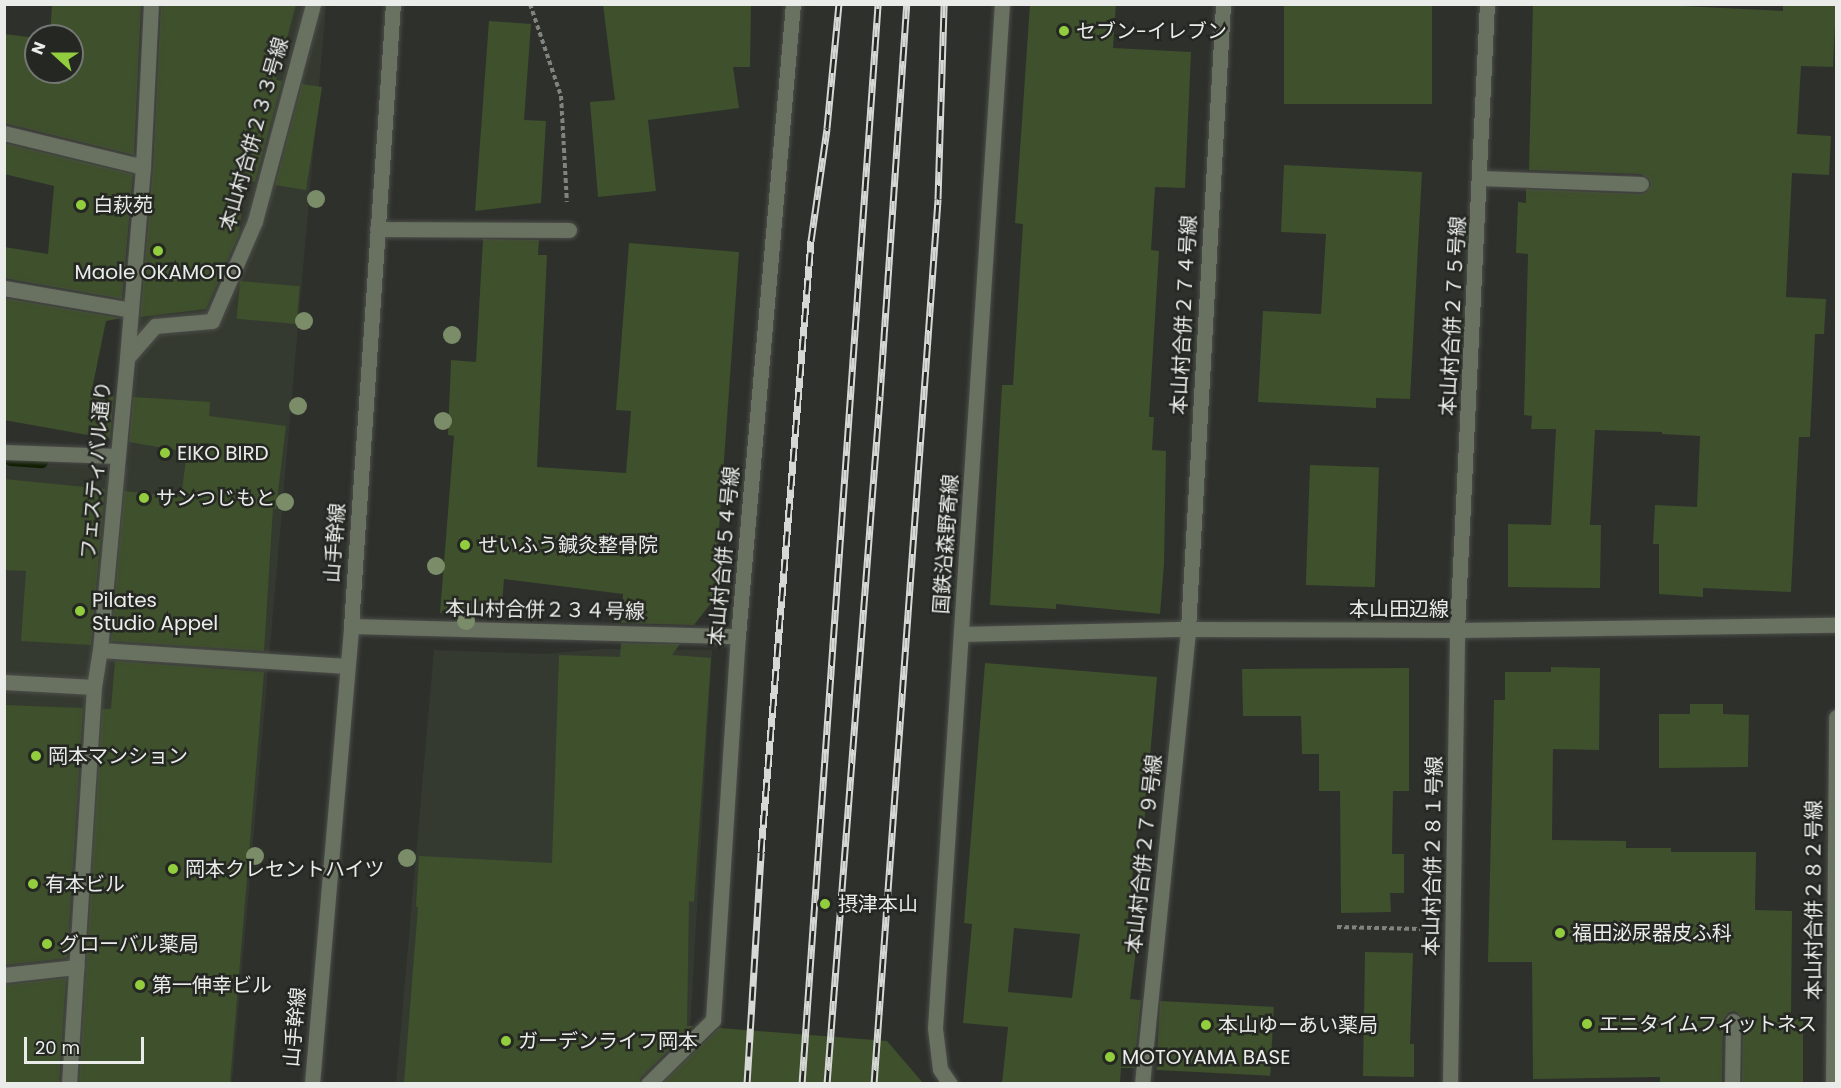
<!DOCTYPE html>
<html>
<head>
<meta charset="utf-8">
<style>
  body { margin:0 }
  #map { position:relative; width:1841px; height:1088px; overflow:hidden; background:#2e302c; font-family:Poppins,"Noto Sans JP",sans-serif }
  div>[style] { position:absolute }
  .built>* { inset:0; background:#353a30 }
  .stream>* { height:12px; margin:-6px; padding:0 6px; transform-origin:6px; border-radius:6px; background:#0f1d00 }
  .building>* { inset:0; background:#3f502c; transform-origin:0 0 }
  .path>* { height:4px; margin-top:-2px; transform-origin:0; background:repeating-linear-gradient(90deg,#81837f 0 4.5px,transparent 0 7.5px) }
  .roads { filter:drop-shadow(0 0 2px #4c4e4a) drop-shadow(0 0 2px #4c4e4a) }
  .minor>* { height:15px; margin:-7.5px; padding:0 7.5px; transform-origin:7.5px; border-radius:7.5px; background:#697161 }
  .rail>* { height:7px; margin-top:-3.5px; transform-origin:0; background:repeating-linear-gradient(90deg,#242722 0 14px,#d6d8d5 0 28px); box-sizing:border-box; border-block:2px solid #d6d8d5 }
  .trees>* { width:18px; height:18px; margin:-9px; border-radius:50%; background:#7b8c68 }
  .dots>* { width:16px; height:16px; translate:-50% -50%; box-sizing:border-box; border:3px solid #242722; border-radius:50% }
  span { translate:-50% -50%; white-space:nowrap; text-align:center; line-height:1.15; -webkit-text-stroke:5px #242722; paint-order:stroke }
  .poi-label { font-size:20px; color:#eaece9 }
  .left { translate:0 -50%; text-align:left }
  .street-label { font-size:20px; color:#eaece9 }
  .frame { position:absolute; inset:0; border:6px solid #eaece9; pointer-events:none }
  .north { position:absolute; left:24px; top:24px; width:60px; height:60px; box-sizing:border-box; background:#242722; border:2px solid #737672; border-radius:50%; rotate:291deg; font-size:16px; font-weight:700; line-height:24px; text-align:center; color:#eaece9 }
  .north::after { content:''; display:block; margin:auto; width:21px; height:27px; background:#92cd3e; clip-path:polygon(50% 0,100% 100%,50% 72%,0 100%) }
  .scale { position:absolute; left:24px; top:1037px; width:120px; height:27px; box-sizing:border-box; border:3px solid #eaece9; border-top:0; padding-left:8px; font-size:18px; line-height:21px; white-space:nowrap; color:#eaece9; -webkit-text-stroke:4px #242722; paint-order:stroke }
</style>
</head>
<body>
<div id="map">
  <div class="built">
    <div style="clip-path:polygon(166px 5px,326px 5px,232px 1083px,5px 1084px,5px 464px,128px 467px)"></div>
    <div style="clip-path:polygon(604px 649px,712px 650px,690px 1030px,638px 1083px,396px 1084px,434px 650px,542px 654px)"></div>
  </div>
  <div class="stream">
    <div style="left:11px;top:460px;width:31px;rotate:4deg"></div>
  </div>
  <div class="building">
    <div style="clip-path:polygon(52px 4px,141px 4px,134px 155px,4px 123px,4px 34px,36px 38px,36px 72px,72px 72px,72px 36px,50px 36px)"></div>
    <div style="clip-path:polygon(161px 4px,296px 4px,276px 80px,282px 81px,255px 182px,245px 181px,239px 234px,206px 309px,140px 317px,153px 167px)"></div>
    <div style="clip-path:polygon(603px 4px,751px 4px,750px 67px,733px 67px,739px 108px,648px 120px,656px 191px,598px 197px,590px 102px,615px 100px)"></div>
    <div style="clip-path:polygon(1030px 4px,1116px 4px,1113px 48px,1191px 52px,1185px 188px,1155px 187px,1151px 250px,1159px 251px,1149px 417px,1154px 417px,1152px 450px,1166px 451px,1164px 564px,1160px 614px,1056px 604px,1056px 609px,990px 605px,1002px 385px,1013px 385px,1023px 224px,1015px 223px)"></div>
    <div style="left:1284px;top:4px;width:148px;height:100px"></div>
    <div style="clip-path:polygon(1533px 4px,1641px 4px,1783px 11px,1783px 4px,1836px 4px,1833px 67px,1801px 66px,1797px 134px,1831px 136px,1829px 175px,1792px 173px,1786px 297px,1826px 299px,1824px 334px,1815px 334px,1810px 437px,1799px 437px,1791px 592px,1703px 588px,1703px 597px,1659px 594px,1659px 544px,1653px 544px,1655px 505px,1697px 507px,1700px 436px,1662px 434px,1662px 432px,1595px 430px,1590px 525px,1601px 525px,1600px 588px,1508px 587px,1508px 524px,1551px 525px,1556px 429px,1531px 429px,1532px 416px,1524px 415px,1528px 254px,1516px 253px,1518px 202px,1526px 203px,1526px 189px,1641px 194px,1646px 192px,1651px 185px,1649px 179px,1641px 174px,1529px 170px)"></div>
    <div style="clip-path:polygon(489px 21px,531px 24px,524px 120px,546px 121px,541px 203px,475px 211px)"></div>
    <div style="clip-path:polygon(302px 84px,322px 87px,306px 190px,275px 185px)"></div>
    <div style="clip-path:polygon(4px 143px,133px 174px,122px 299px,4px 278px,4px 247px,48px 254px,54px 186px,4px 174px)"></div>
    <div style="clip-path:polygon(1284px 165px,1422px 172px,1410px 399px,1376px 398px,1376px 408px,1258px 402px,1263px 311px,1321px 314px,1326px 234px,1281px 232px)"></div>
    <div style="clip-path:polygon(483px 239px,539px 240px,538px 255px,547px 255px,537px 467px,626px 473px,631px 411px,616px 410px,629px 243px,739px 252px,714px 599px,694px 625px,621px 623px,623px 594px,504px 579px,501px 618px,440px 613px,454px 436px,448px 435px,451px 360px,476px 362px)"></div>
    <div style="left:240px;top:281px;width:60px;height:38px;rotate:5deg"></div>
    <div style="clip-path:polygon(4px 298px,121px 318px,106px 321px,91px 394px,114px 396px,110px 439px,4px 420px)"></div>
    <div style="clip-path:polygon(133px 397px,210px 402px,209px 416px,286px 426px,276px 509px,273px 508px,264px 651px,111px 641px,124px 491px,181px 497px,187px 452px,129px 442px)"></div>
    <div style="left:1310px;top:465px;width:69px;height:120px;rotate:2deg"></div>
    <div style="clip-path:polygon(4px 479px,105px 489px,91px 645px,21px 641px,26px 571px,4px 570px)"></div>
    <div style="clip-path:polygon(621px 643px,680px 644px,672px 655px,711px 658px,694px 902px,689px 901px,687px 1026px,693px 1026px,641px 1077px,639px 1083px,404px 1083px,418px 907px,416px 907px,419px 856px,552px 863px,559px 655px,620px 657px)"></div>
    <div style="clip-path:polygon(115px 661px,264px 672px,230px 1083px,79px 1083px,102px 709px,111px 709px)"></div>
    <div style="clip-path:polygon(evenodd,985px 663px,1157px 677px,1144px 825px,1138px 824px,1127px 924px,1139px 925px,1130px 999px,1141px 1000px,1134px 1068px,1121px 1068px,1120px 1083px,1002px 1083px,1008px 1027px,963px 1023px,972px 924px,964px 923px,985px 663px,1014px 928px,1080px 934px,1072px 998px,1008px 992px,1014px 928px)"></div>
    <div style="clip-path:polygon(1551px 667px,1600px 668px,1599px 750px,1553px 749px,1552px 840px,1626px 841px,1626px 848px,1671px 848px,1671px 852px,1756px 852px,1755px 910px,1792px 911px,1791px 1019px,1803px 1019px,1803px 1083px,1742px 1083px,1743px 1021px,1738px 1013px,1734px 1011px,1728px 1013px,1723px 1020px,1722px 1083px,1660px 1083px,1660px 1077px,1533px 1079px,1532px 962px,1488px 962px,1494px 700px,1505px 700px,1505px 672px,1551px 672px)"></div>
    <div style="clip-path:polygon(1409px 668px,1409px 791px,1393px 791px,1392px 854px,1404px 854px,1404px 893px,1390px 893px,1391px 912px,1341px 913px,1340px 791px,1319px 791px,1319px 754px,1302px 754px,1301px 716px,1243px 716px,1242px 669px)"></div>
    <div style="clip-path:polygon(1690px 704px,1723px 704px,1723px 714px,1749px 715px,1748px 767px,1659px 768px,1659px 714px,1690px 714px)"></div>
    <div style="clip-path:polygon(4px 705px,83px 708px,67px 958px,4px 965px)"></div>
    <div style="clip-path:polygon(1365px 952px,1413px 953px,1410px 1044px,1414px 1044px,1414px 1077px,1363px 1076px)"></div>
    <div style="clip-path:polygon(66px 978px,59px 1083px,4px 1083px,4px 985px)"></div>
    <div style="left:1160px;top:1001px;width:114px;height:69px;rotate:3deg"></div>
    <div style="clip-path:polygon(719px 1028px,887px 1041px,923px 1083px,662px 1083px)"></div>
  </div>
  <div class="path">
    <div style="left:530px;top:4px;width:97px;rotate:71.4deg"></div>
    <div style="left:561px;top:96px;width:106px;rotate:86.8deg"></div>
    <div style="left:1337px;top:927px;width:83px;rotate:1.4deg"></div>
  </div>
  <div class="roads">
    <div class="minor">
      <div style="left:4px;top:133px;width:143px;rotate:13.7deg"></div>
      <div style="left:1481px;top:178px;width:160px;rotate:2.1deg"></div>
      <div style="left:377px;top:229px;width:192px;rotate:0.3deg"></div>
      <div style="left:4px;top:288px;width:129px;rotate:9.8deg"></div>
      <div style="left:127px;top:358px;width:43px;rotate:-48.8deg"></div>
      <div style="left:155px;top:326px;width:57px;rotate:-5deg"></div>
      <div style="left:212px;top:321px;width:109px;rotate:-66.7deg"></div>
      <div style="left:255px;top:221px;width:225px;rotate:-75deg"></div>
      <div style="left:4px;top:452px;width:114px;rotate:2deg"></div>
      <div style="left:351px;top:626px;width:387px;rotate:1.5deg"></div>
      <div style="left:961px;top:634px;width:227px;rotate:-1.3deg"></div>
      <div style="left:1188px;top:629px;width:269px;rotate:0.2deg"></div>
      <div style="left:1457px;top:630px;width:379px;rotate:-0.8deg"></div>
      <div style="left:100px;top:650px;width:247px;rotate:3.7deg"></div>
      <div style="left:4px;top:682px;width:90px;rotate:3.2deg"></div>
      <div style="left:4px;top:975px;width:73px;rotate:-6.3deg"></div>
      <div style="left:69px;top:1084px;width:398px;rotate:-86.4deg"></div>
      <div style="left:94px;top:687px;width:37px;rotate:-81deg"></div>
      <div style="left:100px;top:650px;width:293px;rotate:-84.7deg"></div>
      <div style="left:127px;top:358px;width:192px;rotate:-85.2deg"></div>
      <div style="left:143px;top:167px;width:163px;rotate:-87.2deg"></div>
      <div style="left:312px;top:1084px;width:460px;rotate:-85.1deg"></div>
      <div style="left:351px;top:626px;width:623px;rotate:-86.14deg"></div>
      <div style="left:648px;top:1084px;width:91px;rotate:-44.6deg"></div>
      <div style="left:713px;top:1020px;width:385px;rotate:-86.3deg"></div>
      <div style="left:738px;top:636px;width:634px;rotate:-85.03deg"></div>
      <div style="left:950px;top:1084px;width:18px;rotate:-124deg"></div>
      <div style="left:940px;top:1069px;width:41px;rotate:-97deg"></div>
      <div style="left:935px;top:1028px;width:1026px;rotate:-86.26deg"></div>
      <div style="left:1142px;top:1084px;width:457px;rotate:-84.2deg"></div>
      <div style="left:1188px;top:629px;width:626px;rotate:-86.79deg"></div>
      <div style="left:1450px;top:1084px;width:454px;rotate:-89.1deg"></div>
      <div style="left:1457px;top:630px;width:627px;rotate:-87.26deg"></div>
      <div style="left:1732px;top:1084px;width:63px;rotate:-89.1deg"></div>
      <div style="left:1833px;top:1084px;width:367px;rotate:-89.5deg"></div>
    </div>
  </div>
  <div class="rail">
    <div style="left:747px;top:1084px;width:232px;rotate:-86.5deg"></div>
    <div style="left:761px;top:852px;width:613px;rotate:-85.32deg"></div>
    <div style="left:811px;top:241px;width:114px;rotate:-81.9deg"></div>
    <div style="left:827px;top:128px;width:125px;rotate:-84.5deg"></div>
    <div style="left:802px;top:1084px;width:1083px;rotate:-85.97deg"></div>
    <div style="left:827px;top:1084px;width:690px;rotate:-85.59deg"></div>
    <div style="left:880px;top:396px;width:393px;rotate:-86.1deg"></div>
    <div style="left:874px;top:1084px;width:887px;rotate:-85.86deg"></div>
    <div style="left:938px;top:199px;width:195px;rotate:-88.2deg"></div>
  </div>
  <div class="trees">
    <div style="left:316px;top:199px"></div>
    <div style="left:304px;top:321px"></div>
    <div style="left:452px;top:335px"></div>
    <div style="left:298px;top:406px"></div>
    <div style="left:443px;top:421px"></div>
    <div style="left:285px;top:502px"></div>
    <div style="left:436px;top:566px"></div>
    <div style="left:466px;top:621px"></div>
    <div style="left:255px;top:856px"></div>
    <div style="left:407px;top:858px"></div>
  </div>
  <div class="dots">
    <div style="left:1064px;top:31px;background:#92cd3e"></div>
    <div style="left:81px;top:205px;background:#92cd3e"></div>
    <div style="left:158px;top:251px;background:#92cd3e"></div>
    <div style="left:165px;top:453px;background:#92cd3e"></div>
    <div style="left:144px;top:498px;background:#92cd3e"></div>
    <div style="left:465px;top:545px;background:#92cd3e"></div>
    <div style="left:80px;top:611px;background:#92cd3e"></div>
    <div style="left:36px;top:756px;background:#92cd3e"></div>
    <div style="left:173px;top:869px;background:#92cd3e"></div>
    <div style="left:33px;top:884px;background:#92cd3e"></div>
    <div style="left:825px;top:904px;background:#92cd3e"></div>
    <div style="left:1560px;top:933px;background:#92cd3e"></div>
    <div style="left:47px;top:944px;background:#92cd3e"></div>
    <div style="left:140px;top:985px;background:#92cd3e"></div>
    <div style="left:1587px;top:1024px;background:#92cd3e"></div>
    <div style="left:1206px;top:1025px;background:#92cd3e"></div>
    <div style="left:506px;top:1041px;background:#92cd3e"></div>
    <div style="left:1110px;top:1057px;background:#92cd3e"></div>
  </div>
  <div class="poi-label">
    <span class="left" style="left:1076px;top:31px">セブン-イレブン</span>
    <span class="left" style="left:93px;top:205px">白萩苑</span>
    <span style="left:158px;top:272px">Maole OKAMOTO</span>
    <span class="left" style="left:177px;top:453px">EIKO BIRD</span>
    <span class="left" style="left:156px;top:498px">サンつじもと</span>
    <span class="left" style="left:478px;top:545px">せいふう鍼灸整骨院</span>
    <span class="left" style="left:92px;top:612px">Pilates<br>Studio Appel</span>
    <span class="left" style="left:48px;top:756px">岡本マンション</span>
    <span class="left" style="left:185px;top:869px">岡本クレセントハイツ</span>
    <span class="left" style="left:45px;top:884px">有本ビル</span>
    <span class="left" style="left:838px;top:904px">摂津本山</span>
    <span class="left" style="left:1572px;top:933px">福田泌尿器皮ふ科</span>
    <span class="left" style="left:59px;top:944px">グローバル薬局</span>
    <span class="left" style="left:152px;top:985px">第一伸幸ビル</span>
    <span class="left" style="left:1599px;top:1024px">エニタイムフィットネス</span>
    <span class="left" style="left:1218px;top:1025px">本山ゆーあい薬局</span>
    <span class="left" style="left:518px;top:1041px">ガーデンライフ岡本</span>
    <span class="left" style="left:1122px;top:1057px">MOTOYAMA BASE</span>
  </div>
  <div class="street-label">
    <span style="left:254px;top:134px;rotate:-74deg">本山村合併２３３号線</span>
    <span style="left:1184px;top:315px;rotate:-87deg">本山村合併２７４号線</span>
    <span style="left:1453px;top:316px;rotate:-87deg">本山村合併２７５号線</span>
    <span style="left:96px;top:470px;rotate:-85deg">フェスティバル通り</span>
    <span style="left:335px;top:543px;rotate:-86deg">山手幹線</span>
    <span style="left:946px;top:544px;rotate:-86deg">国鉄沿森野寄線</span>
    <span style="left:724px;top:556px;rotate:-85deg">本山村合併５４号線</span>
    <span style="left:1399px;top:609px">本山田辺線</span>
    <span style="left:545px;top:610px;rotate:1deg">本山村合併２３４号線</span>
    <span style="left:1144px;top:854px;rotate:-84deg">本山村合併２７９号線</span>
    <span style="left:1433px;top:856px;rotate:-89deg">本山村合併２８１号線</span>
    <span style="left:1814px;top:900px;rotate:-90deg">本山村合併２８２号線</span>
    <span style="left:295px;top:1027px;rotate:-85deg">山手幹線</span>
  </div>
  <div class="frame"></div>
  <div class="north">N</div>
  <div class="scale">20 m</div>
</div>
</body>
</html>
